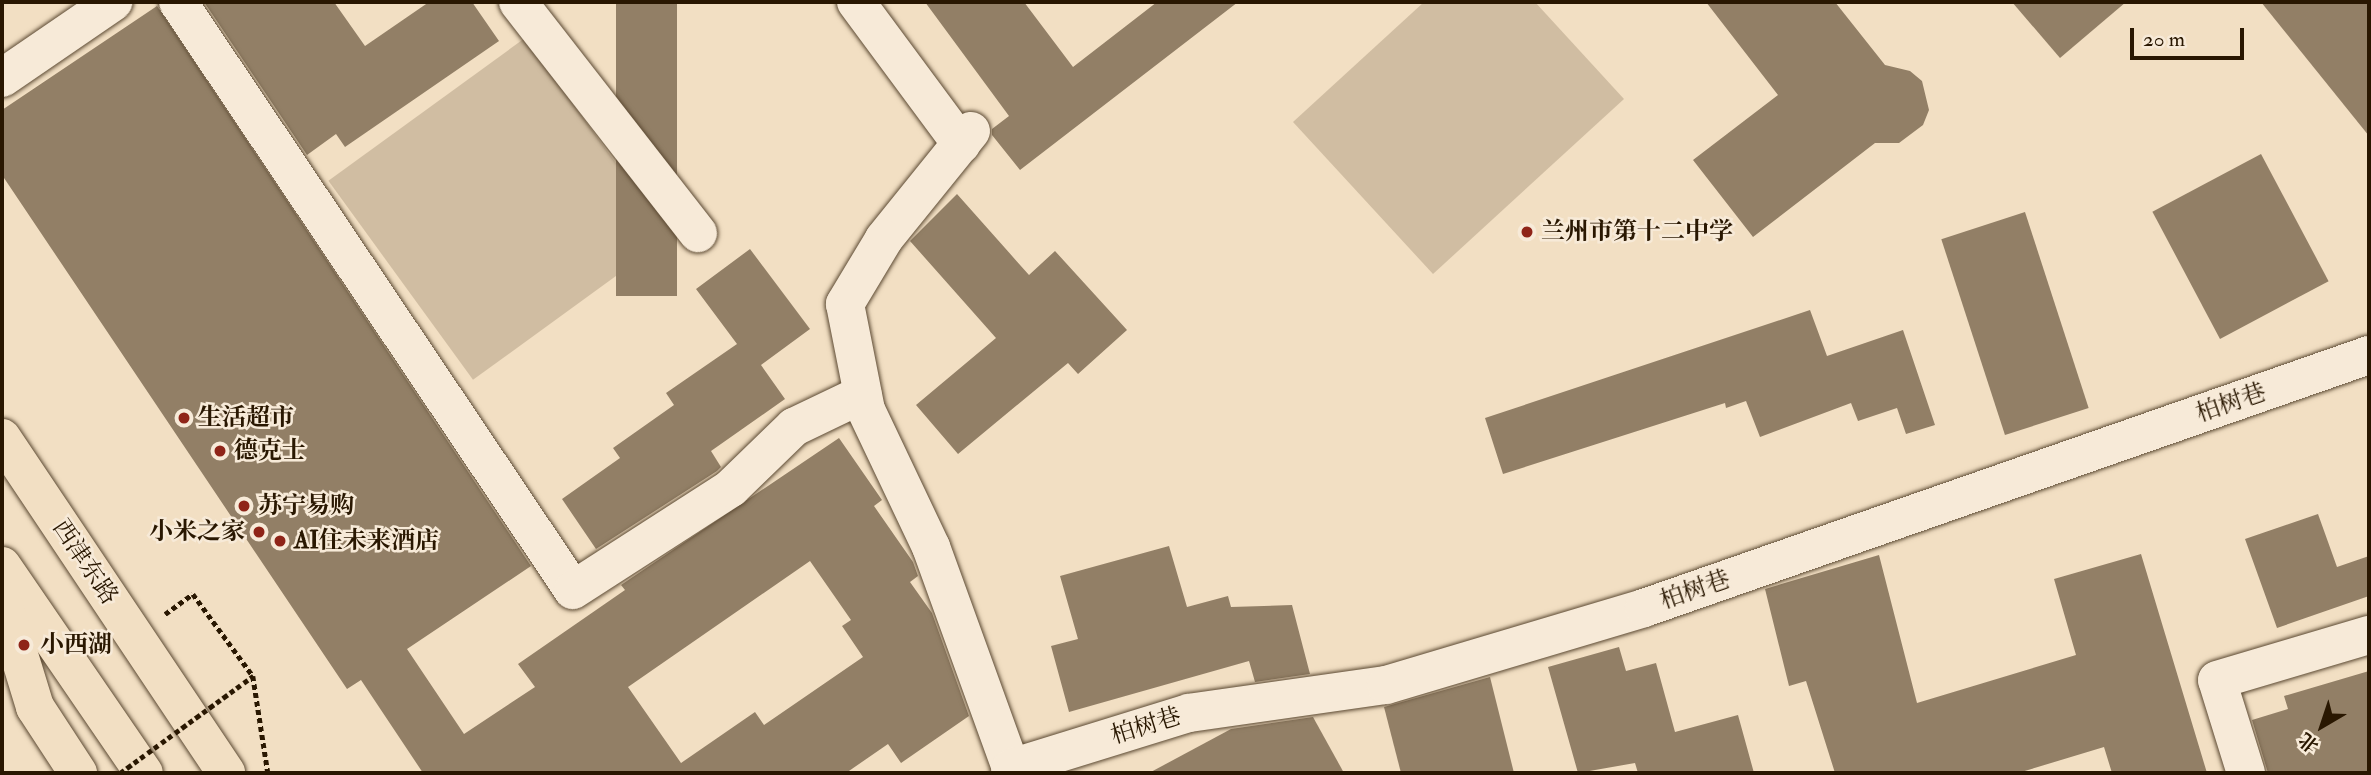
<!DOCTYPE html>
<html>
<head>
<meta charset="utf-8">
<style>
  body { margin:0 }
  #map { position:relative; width:2371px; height:775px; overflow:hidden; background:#f2dfc3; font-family:"IM FELL Double Pica","Noto Serif SC",serif }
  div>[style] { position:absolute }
  .green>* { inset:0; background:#d0bda2; transform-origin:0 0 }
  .building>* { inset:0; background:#927f66; transform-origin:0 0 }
  .path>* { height:4.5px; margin-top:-2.25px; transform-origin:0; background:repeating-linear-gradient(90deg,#291701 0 5px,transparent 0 8.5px) }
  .roads { filter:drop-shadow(0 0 2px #5b4932) drop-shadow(0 0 2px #5b4932) }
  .minor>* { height:38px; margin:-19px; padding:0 19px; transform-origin:19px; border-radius:19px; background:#f7ead8 }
  .major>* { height:38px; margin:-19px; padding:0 19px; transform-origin:19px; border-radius:19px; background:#f2dfc3 }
  .path-bridge>* { height:4.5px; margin-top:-2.25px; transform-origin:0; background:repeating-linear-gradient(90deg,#291701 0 5px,transparent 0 8.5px) }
  .dots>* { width:19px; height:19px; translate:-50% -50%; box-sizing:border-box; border:4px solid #f7ead8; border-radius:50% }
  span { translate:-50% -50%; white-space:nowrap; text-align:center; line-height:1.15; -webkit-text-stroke:5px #f7ead8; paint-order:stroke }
  .poi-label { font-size:24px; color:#291701; font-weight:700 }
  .left { translate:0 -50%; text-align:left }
  .right { translate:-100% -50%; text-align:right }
  .street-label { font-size:24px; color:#291701 }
  .frame { position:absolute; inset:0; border:4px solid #291701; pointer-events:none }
  .north { position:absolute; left:2287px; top:691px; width:70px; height:70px; -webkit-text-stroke:5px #f7ead8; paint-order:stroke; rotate:219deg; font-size:19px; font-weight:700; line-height:28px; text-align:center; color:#291701 }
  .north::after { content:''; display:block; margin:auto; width:24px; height:32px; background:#291701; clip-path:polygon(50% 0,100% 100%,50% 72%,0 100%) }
  .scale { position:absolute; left:2130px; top:28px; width:114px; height:32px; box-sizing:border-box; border:4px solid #291701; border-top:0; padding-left:9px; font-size:21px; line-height:24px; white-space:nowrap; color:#291701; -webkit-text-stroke:5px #f7ead8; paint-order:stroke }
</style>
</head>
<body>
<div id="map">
  <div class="green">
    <div style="clip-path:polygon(1424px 2px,1535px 2px,1624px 99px,1433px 274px,1293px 122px)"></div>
    <div style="left:525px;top:38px;width:246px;height:243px;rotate:54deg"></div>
  </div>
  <div class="building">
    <div style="clip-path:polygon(204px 2px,334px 2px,365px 46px,429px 2px,472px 2px,499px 41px,345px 147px,336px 134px,307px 155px)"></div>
    <div style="left:616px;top:2px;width:61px;height:294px"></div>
    <div style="clip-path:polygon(925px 2px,1024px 2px,1073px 67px,1157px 2px,1238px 2px,1020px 170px,992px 135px,992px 129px,1009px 116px)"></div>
    <div style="clip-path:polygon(1706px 2px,1835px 2px,1885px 65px,1910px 71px,1922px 81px,1929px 110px,1923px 125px,1899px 143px,1875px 143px,1753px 237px,1693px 160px,1778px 95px)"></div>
    <div style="clip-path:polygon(2012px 2px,2126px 2px,2060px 58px)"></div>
    <div style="clip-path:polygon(2261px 2px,2369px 2px,2369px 136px)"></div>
    <div style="clip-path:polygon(evenodd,157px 6px,531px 566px,407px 649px,464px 734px,535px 687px,518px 664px,625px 590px,621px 585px,839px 438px,882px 500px,874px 506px,913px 562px,918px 576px,910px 582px,932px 613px,969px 716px,901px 763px,888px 744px,846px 773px,423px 773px,361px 680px,347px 689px,2px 175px,2px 110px,157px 6px,810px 561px,851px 620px,842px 626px,863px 657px,764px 725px,755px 712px,681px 763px,628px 687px,810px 561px)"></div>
    <div style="left:2261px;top:154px;width:144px;height:123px;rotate:62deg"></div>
    <div style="clip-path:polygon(957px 194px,1029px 275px,1055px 251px,1127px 330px,1078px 374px,1068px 363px,958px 454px,916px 405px,996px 338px,910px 241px)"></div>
    <div style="left:2025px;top:212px;width:206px;height:88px;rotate:72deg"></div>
    <div style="clip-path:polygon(750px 249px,810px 329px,761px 365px,785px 399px,711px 451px,721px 467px,717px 471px,596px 549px,562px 499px,620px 458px,613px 448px,674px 405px,666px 393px,737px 344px,696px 289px)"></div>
    <div style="clip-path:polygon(1810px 310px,1827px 356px,1903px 330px,1935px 425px,1906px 434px,1897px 408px,1858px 421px,1851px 403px,1760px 437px,1746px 401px,1726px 408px,1725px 403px,1503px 474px,1485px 418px)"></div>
    <div style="clip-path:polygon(2318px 514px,2337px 567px,2369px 556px,2369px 596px,2277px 628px,2245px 539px)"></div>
    <div style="clip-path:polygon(1169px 546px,1187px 607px,1228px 596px,1231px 607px,1292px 605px,1310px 674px,1255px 682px,1249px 661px,1069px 712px,1051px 646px,1078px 639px,1060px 576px)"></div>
    <div style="clip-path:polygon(2141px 554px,2207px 773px,2112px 773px,2104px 747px,2018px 773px,1835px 773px,1806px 681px,1789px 686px,1765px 589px,1879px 555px,1917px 703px,2076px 655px,2054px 579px)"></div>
    <div style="clip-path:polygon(1619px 647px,1626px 671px,1656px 663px,1675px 732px,1738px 715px,1754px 773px,1638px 773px,1635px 763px,1578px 773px,1548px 667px)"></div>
    <div style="clip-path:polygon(2369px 671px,2369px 773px,2268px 773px,2252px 720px,2288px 709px,2284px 696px)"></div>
    <div style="clip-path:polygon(1490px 677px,1514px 773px,1401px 773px,1384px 707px)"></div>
    <div style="clip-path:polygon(1313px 717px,1344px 773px,1149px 773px,1231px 729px)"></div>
  </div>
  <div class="path">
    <div style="left:165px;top:614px;width:34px;rotate:-36deg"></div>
    <div style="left:193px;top:594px;width:102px;rotate:53.8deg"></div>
    <div style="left:253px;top:676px;width:98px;rotate:81.2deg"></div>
  </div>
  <div class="roads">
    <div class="minor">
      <div style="left:178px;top:2px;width:708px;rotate:56.11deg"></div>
      <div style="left:573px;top:590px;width:188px;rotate:-32.8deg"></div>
      <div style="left:731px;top:488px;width:88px;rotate:-44.1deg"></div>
      <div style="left:794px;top:427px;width:76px;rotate:-25.6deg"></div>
      <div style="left:518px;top:2px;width:293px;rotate:52.1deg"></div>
      <div style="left:856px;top:2px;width:177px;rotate:53.5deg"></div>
      <div style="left:2px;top:78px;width:135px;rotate:-34.4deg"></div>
      <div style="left:971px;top:131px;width:139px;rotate:128.9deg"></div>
      <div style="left:884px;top:239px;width:76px;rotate:121deg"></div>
      <div style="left:845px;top:304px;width:108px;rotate:78.8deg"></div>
      <div style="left:866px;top:410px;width:152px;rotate:64.6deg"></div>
      <div style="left:931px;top:547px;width:235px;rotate:70.1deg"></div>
      <div style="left:1010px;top:773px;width:5px;rotate:-79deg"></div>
      <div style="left:1011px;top:768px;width:186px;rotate:-17.2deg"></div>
      <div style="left:1189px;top:713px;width:199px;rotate:-8.1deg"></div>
      <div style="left:1386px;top:685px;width:269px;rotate:-16.6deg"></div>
      <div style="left:1644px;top:608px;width:768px;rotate:-19.24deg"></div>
      <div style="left:2246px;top:773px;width:97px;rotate:-107.3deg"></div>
      <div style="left:2217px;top:680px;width:159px;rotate:-16.5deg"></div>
    </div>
    <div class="major">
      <div style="left:2px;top:438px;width:403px;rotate:56.2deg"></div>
      <div style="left:2px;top:566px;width:251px;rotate:55.6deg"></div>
      <div style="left:2px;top:599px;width:113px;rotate:73deg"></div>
      <div style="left:35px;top:707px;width:79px;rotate:56.9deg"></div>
    </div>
  </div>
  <div class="path-bridge">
    <div style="left:120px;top:773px;width:165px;rotate:-36.1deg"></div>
  </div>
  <div class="dots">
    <div style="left:1527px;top:232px;background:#8f2418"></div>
    <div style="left:184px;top:418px;background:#8f2418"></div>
    <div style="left:220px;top:451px;background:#8f2418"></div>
    <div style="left:244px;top:506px;background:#8f2418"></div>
    <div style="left:259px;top:532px;background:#8f2418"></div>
    <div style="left:280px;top:541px;background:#8f2418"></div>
    <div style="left:24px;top:645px;background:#8f2418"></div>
  </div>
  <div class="poi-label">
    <span class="left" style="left:1541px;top:232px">兰州市第十二中学</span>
    <span class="left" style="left:198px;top:418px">生活超市</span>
    <span class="left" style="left:234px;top:451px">德克士</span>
    <span class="left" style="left:258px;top:506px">苏宁易购</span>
    <span class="right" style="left:245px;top:532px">小米之家</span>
    <span class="left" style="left:294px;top:541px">AI住未来酒店</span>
    <span class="left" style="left:40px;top:645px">小西湖</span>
  </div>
  <div class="street-label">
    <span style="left:2231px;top:403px;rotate:-19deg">柏树巷</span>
    <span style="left:85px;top:562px;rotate:56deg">西津东路</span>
    <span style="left:1695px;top:590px;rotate:-19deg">柏树巷</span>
    <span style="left:1146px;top:726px;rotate:-17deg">柏树巷</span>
  </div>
  <div class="frame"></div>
  <div class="north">北</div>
  <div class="scale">20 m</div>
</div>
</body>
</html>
